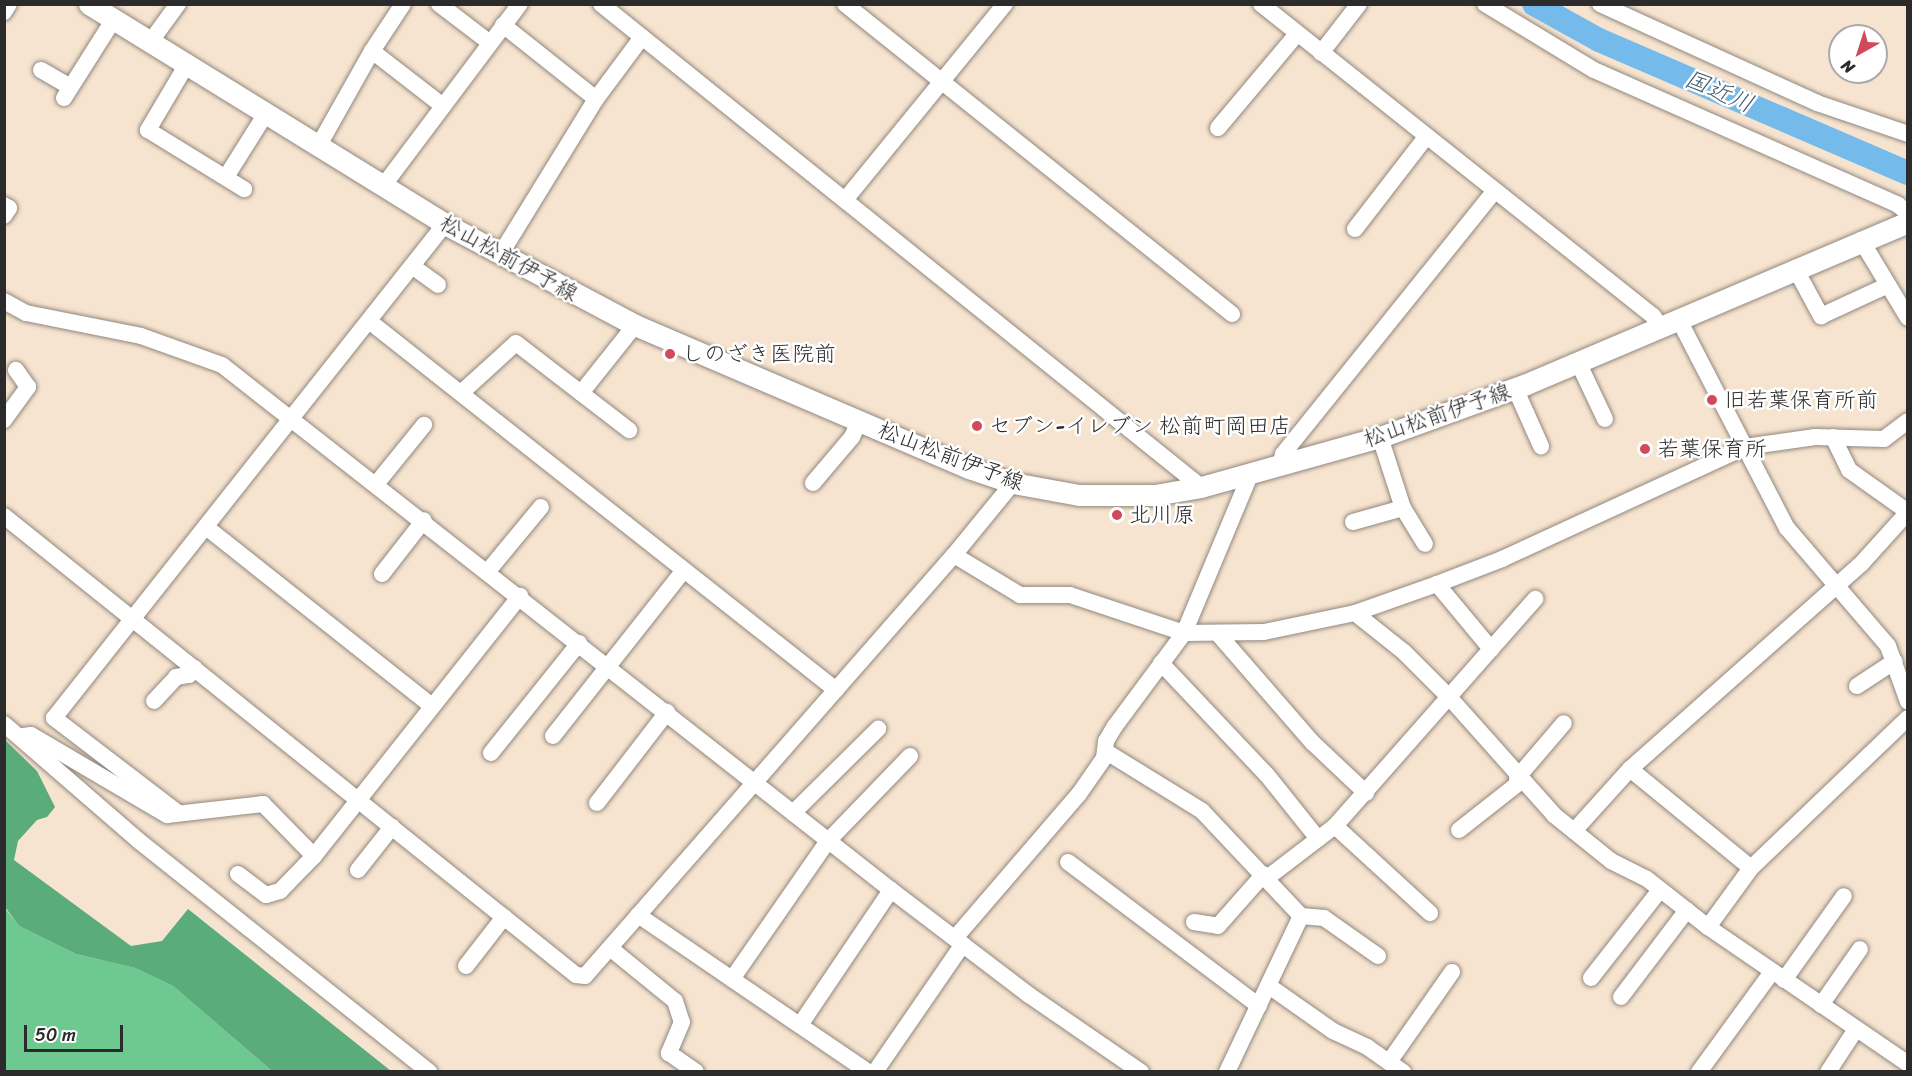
<!DOCTYPE html>
<html>
<head>
<meta charset="utf-8">
<style>
  body { margin:0 }
  #map { position:relative; width:1912px; height:1076px; overflow:hidden; background:#f7e4d0; font-family:Sriracha,"Klee One",sans-serif }
  div>[style] { position:absolute }
  .green>* { inset:0; background:#6ec990 }
  .forest>* { inset:0; background:#5aad7a }
  .river>* { height:24px; margin:-12px; padding:0 12px; transform-origin:12px; border-radius:12px; background:#74baeb }
  .roads { filter:drop-shadow(0 0 2px #91887e) drop-shadow(0 0 2px #91887e) }
  .minor>* { height:16px; margin:-8px; padding:0 8px; transform-origin:8px; border-radius:8px; background:#fff }
  .major>* { height:21px; margin:-10.5px; padding:0 10.5px; transform-origin:10.5px; border-radius:10.5px; background:#fff }
  .dots>* { width:16px; height:16px; translate:-50% -50%; box-sizing:border-box; border:3px solid #fff; border-radius:50% }
  span { translate:-50% -50%; white-space:nowrap; text-align:center; line-height:1.15; -webkit-text-stroke:5px #fff; paint-order:stroke }
  .street-label { font-size:22px; color:#2b2b2b }
  .poi-label { font-size:22px; color:#2b2b2b }
  .left { translate:0 -50%; text-align:left }
  .water-label { font-size:24px; color:#455d6e; font-style:italic }
  .frame { position:absolute; inset:0; border:6px solid #2b2b2b; pointer-events:none }
  .north { position:absolute; left:1828px; top:24px; width:60px; height:60px; box-sizing:border-box; background:#fff; border:2px solid #aaa; border-radius:50%; rotate:219deg; font-size:16px; font-weight:700; line-height:24px; text-align:center; color:#2b2b2b }
  .north::after { content:''; display:block; margin:auto; width:21px; height:27px; background:#d1495b; clip-path:polygon(50% 0,100% 100%,50% 72%,0 100%) }
  .scale { position:absolute; left:24px; top:1025px; width:99px; height:27px; box-sizing:border-box; border:3px solid #2b2b2b; border-top:0; padding-left:8px; font-size:18px; line-height:21px; white-space:nowrap; color:#2b2b2b; -webkit-text-stroke:4px #fff; paint-order:stroke }
</style>
</head>
<body>
<div id="map">
  <div class="green">
    <div style="clip-path:polygon(4px 907px,19px 926px,76px 954px,135px 968px,173px 986px,272px 1071px,5px 1071px)"></div>
  </div>
  <div class="forest">
    <div style="clip-path:polygon(5px 740px,37px 771px,55px 807px,47px 817px,37px 820px,18px 841px,14px 860px,131px 946px,162px 941px,188px 909px,391px 1071px,272px 1071px,173px 986px,135px 968px,76px 954px,19px 926px,5px 907px)"></div>
  </div>
  <div class="river">
    <div style="left:1534px;top:4px;width:74px;rotate:29deg"></div>
    <div style="left:1599px;top:40px;width:336px;rotate:23.3deg"></div>
  </div>
  <div class="roads">
    <div class="minor">
      <div style="left:439px;top:4px;width:64px;rotate:37.4deg"></div>
      <div style="left:601px;top:4px;width:770px;rotate:38.83deg"></div>
      <div style="left:845px;top:4px;width:496px;rotate:38.7deg"></div>
      <div style="left:1261px;top:4px;width:501px;rotate:38.52deg"></div>
      <div style="left:1653px;top:316px;width:14px;rotate:54deg"></div>
      <div style="left:1485px;top:4px;width:127px;rotate:31.2deg"></div>
      <div style="left:1594px;top:70px;width:333px;rotate:23.9deg"></div>
      <div style="left:1898px;top:205px;width:13px;rotate:39deg"></div>
      <div style="left:1600px;top:4px;width:239px;rotate:24.5deg"></div>
      <div style="left:1817px;top:103px;width:96px;rotate:18.8deg"></div>
      <div style="left:4px;top:12px;width:9px;rotate:-58deg"></div>
      <div style="left:503px;top:25px;width:119px;rotate:38.5deg"></div>
      <div style="left:151px;top:41px;width:46px;rotate:-53.9deg"></div>
      <div style="left:372px;top:51px;width:90px;rotate:37.8deg"></div>
      <div style="left:1321px;top:53px;width:62px;rotate:-52.2deg"></div>
      <div style="left:187px;top:64px;width:77px;rotate:120.6deg"></div>
      <div style="left:148px;top:130px;width:113px;rotate:31.6deg"></div>
      <div style="left:41px;top:70px;width:34px;rotate:30deg"></div>
      <div style="left:64px;top:98px;width:93px;rotate:-57.7deg"></div>
      <div style="left:1218px;top:128px;width:123px;rotate:-50deg"></div>
      <div style="left:319px;top:145px;width:108px;rotate:-60.6deg"></div>
      <div style="left:372px;top:51px;width:56px;rotate:-56.6deg"></div>
      <div style="left:226px;top:177px;width:77px;rotate:-57.8deg"></div>
      <div style="left:384px;top:185px;width:226px;rotate:-53.1deg"></div>
      <div style="left:845px;top:200px;width:253px;rotate:-50.8deg"></div>
      <div style="left:4px;top:205px;width:6px;rotate:31deg"></div>
      <div style="left:9px;top:208px;width:9px;rotate:122deg"></div>
      <div style="left:1355px;top:229px;width:116px;rotate:-52.3deg"></div>
      <div style="left:1861px;top:240px;width:91px;rotate:58.9deg"></div>
      <div style="left:500px;top:255px;width:183px;rotate:-58.4deg"></div>
      <div style="left:596px;top:99px;width:77px;rotate:-53.4deg"></div>
      <div style="left:412px;top:266px;width:32px;rotate:36deg"></div>
      <div style="left:1795px;top:268px;width:55px;rotate:61.6deg"></div>
      <div style="left:1821px;top:316px;width:74px;rotate:-24.8deg"></div>
      <div style="left:4px;top:301px;width:25px;rotate:29deg"></div>
      <div style="left:26px;top:313px;width:117px;rotate:11.3deg"></div>
      <div style="left:141px;top:336px;width:86px;rotate:19.7deg"></div>
      <div style="left:222px;top:365px;width:850px;rotate:38.12deg"></div>
      <div style="left:891px;top:890px;width:173px;rotate:37.3deg"></div>
      <div style="left:1029px;top:995px;width:136px;rotate:34.5deg"></div>
      <div style="left:1679px;top:320px;width:234px;rotate:62.6deg"></div>
      <div style="left:1787px;top:528px;width:155px;rotate:49.4deg"></div>
      <div style="left:1888px;top:646px;width:59px;rotate:70.3deg"></div>
      <div style="left:369px;top:321px;width:595px;rotate:38.31deg"></div>
      <div style="left:1578px;top:362px;width:63px;rotate:64.7deg"></div>
      <div style="left:1515px;top:388px;width:64px;rotate:65.9deg"></div>
      <div style="left:461px;top:393px;width:74px;rotate:-42.3deg"></div>
      <div style="left:516px;top:343px;width:143px;rotate:37.6deg"></div>
      <div style="left:581px;top:393px;width:87px;rotate:-51.5deg"></div>
      <div style="left:4px;top:420px;width:41px;rotate:-54deg"></div>
      <div style="left:28px;top:387px;width:21px;rotate:-125deg"></div>
      <div style="left:1380px;top:437px;width:75px;rotate:72.1deg"></div>
      <div style="left:1403px;top:508px;width:42px;rotate:58.6deg"></div>
      <div style="left:1833px;top:437px;width:37px;rotate:64deg"></div>
      <div style="left:1849px;top:470px;width:72px;rotate:35.4deg"></div>
      <div style="left:1280px;top:466px;width:12px;rotate:-76deg"></div>
      <div style="left:1283px;top:454px;width:336px;rotate:-51.2deg"></div>
      <div style="left:377px;top:483px;width:75px;rotate:-51deg"></div>
      <div style="left:813px;top:483px;width:60px;rotate:-49.7deg"></div>
      <div style="left:852px;top:437px;width:17px;rotate:-66deg"></div>
      <div style="left:4px;top:516px;width:733px;rotate:38.75deg"></div>
      <div style="left:576px;top:975px;width:9px;rotate:6deg"></div>
      <div style="left:585px;top:976px;width:560px;rotate:-48.77deg"></div>
      <div style="left:954px;top:555px;width:93px;rotate:-50.7deg"></div>
      <div style="left:1353px;top:522px;width:52px;rotate:-15.6deg"></div>
      <div style="left:206px;top:527px;width:288px;rotate:38.4deg"></div>
      <div style="left:954px;top:555px;width:77px;rotate:31.2deg"></div>
      <div style="left:1020px;top:595px;width:50px"></div>
      <div style="left:1070px;top:595px;width:120px;rotate:18.4deg"></div>
      <div style="left:1184px;top:633px;width:80px;rotate:-0.7deg"></div>
      <div style="left:1264px;top:632px;width:93px;rotate:-11.8deg"></div>
      <div style="left:1355px;top:613px;width:87px;rotate:-19.5deg"></div>
      <div style="left:1437px;top:584px;width:70px;rotate:-21deg"></div>
      <div style="left:1502px;top:559px;width:268px;rotate:-24.7deg"></div>
      <div style="left:1745px;top:447px;width:71px;rotate:-8.1deg"></div>
      <div style="left:1815px;top:437px;width:69px;rotate:1.7deg"></div>
      <div style="left:1884px;top:439px;width:30px;rotate:-37deg"></div>
      <div style="left:488px;top:571px;width:83px;rotate:-50.4deg"></div>
      <div style="left:382px;top:574px;width:68px;rotate:-52.1deg"></div>
      <div style="left:1437px;top:584px;width:85px;rotate:50.3deg"></div>
      <div style="left:1355px;top:613px;width:63px;rotate:38.5deg"></div>
      <div style="left:1404px;top:652px;width:64px;rotate:45deg"></div>
      <div style="left:1449px;top:697px;width:158px;rotate:48.3deg"></div>
      <div style="left:1554px;top:815px;width:73px;rotate:38.9deg"></div>
      <div style="left:1611px;top:861px;width:40px;rotate:26.6deg"></div>
      <div style="left:1647px;top:879px;width:78px;rotate:38.2deg"></div>
      <div style="left:1708px;top:927px;width:242px;rotate:34.4deg"></div>
      <div style="left:1219px;top:635px;width:143px;rotate:49deg"></div>
      <div style="left:1313px;top:743px;width:73px;rotate:43.3deg"></div>
      <div style="left:1161px;top:663px;width:154px;rotate:46.6deg"></div>
      <div style="left:1267px;top:775px;width:82px;rotate:51.4deg"></div>
      <div style="left:1857px;top:686px;width:45px;rotate:-33.3deg"></div>
      <div style="left:154px;top:701px;width:33px;rotate:-47deg"></div>
      <div style="left:176px;top:677px;width:13px;rotate:-9deg"></div>
      <div style="left:189px;top:675px;width:9px;rotate:-49deg"></div>
      <div style="left:4px;top:724px;width:179px;rotate:40.9deg"></div>
      <div style="left:139px;top:841px;width:371px;rotate:38.5deg"></div>
      <div style="left:23px;top:736px;width:8px;rotate:-7deg"></div>
      <div style="left:31px;top:735px;width:158px;rotate:30.5deg"></div>
      <div style="left:167px;top:815px;width:97px;rotate:-6.5deg"></div>
      <div style="left:263px;top:804px;width:73px;rotate:45.6deg"></div>
      <div style="left:553px;top:736px;width:211px;rotate:-51.7deg"></div>
      <div style="left:1105px;top:751px;width:114px;rotate:31.7deg"></div>
      <div style="left:1202px;top:811px;width:144px;rotate:46.7deg"></div>
      <div style="left:1301px;top:916px;width:173px;rotate:115.4deg"></div>
      <div style="left:491px;top:753px;width:141px;rotate:-51.3deg"></div>
      <div style="left:1630px;top:769px;width:156px;rotate:39.3deg"></div>
      <div style="left:1517px;top:778px;width:72px;rotate:-49.5deg"></div>
      <div style="left:597px;top:803px;width:115px;rotate:-52.4deg"></div>
      <div style="left:177px;top:812px;width:155px;rotate:-142.6deg"></div>
      <div style="left:54px;top:718px;width:630px;rotate:-51.64deg"></div>
      <div style="left:793px;top:813px;width:120px;rotate:-44.7deg"></div>
      <div style="left:1335px;top:826px;width:129px;rotate:42.5deg"></div>
      <div style="left:1459px;top:830px;width:78px;rotate:-38.2deg"></div>
      <div style="left:1574px;top:831px;width:84px;rotate:-47.9deg"></div>
      <div style="left:1630px;top:769px;width:310px;rotate:-41.6deg"></div>
      <div style="left:1862px;top:563px;width:69px;rotate:-48deg"></div>
      <div style="left:1068px;top:862px;width:239px;rotate:37deg"></div>
      <div style="left:358px;top:870px;width:55px;rotate:-51.7deg"></div>
      <div style="left:238px;top:874px;width:35px;rotate:37deg"></div>
      <div style="left:266px;top:895px;width:15px;rotate:-16deg"></div>
      <div style="left:280px;top:891px;width:49px;rotate:-45.8deg"></div>
      <div style="left:314px;top:856px;width:332px;rotate:-51.6deg"></div>
      <div style="left:1267px;top:878px;width:86px;rotate:-37.4deg"></div>
      <div style="left:1335px;top:826px;width:303px;rotate:-48.6deg"></div>
      <div style="left:638px;top:915px;width:278px;rotate:34.3deg"></div>
      <div style="left:1301px;top:916px;width:23px;rotate:5deg"></div>
      <div style="left:1324px;top:918px;width:66px;rotate:35.1deg"></div>
      <div style="left:1194px;top:922px;width:24px;rotate:9deg"></div>
      <div style="left:1218px;top:926px;width:69px;rotate:-48.5deg"></div>
      <div style="left:1708px;top:927px;width:73px;rotate:-53.9deg"></div>
      <div style="left:1751px;top:868px;width:217px;rotate:-43.7deg"></div>
      <div style="left:955px;top:938px;width:190px;rotate:-49.3deg"></div>
      <div style="left:1079px;top:794px;width:44px;rotate:-55.2deg"></div>
      <div style="left:1104px;top:758px;width:17px;rotate:-83deg"></div>
      <div style="left:1106px;top:741px;width:17px;rotate:-59deg"></div>
      <div style="left:1115px;top:726px;width:116px;rotate:-53.4deg"></div>
      <div style="left:1184px;top:633px;width:171px;rotate:-67.3deg"></div>
      <div style="left:610px;top:948px;width:84px;rotate:39.2deg"></div>
      <div style="left:675px;top:1001px;width:22px;rotate:72deg"></div>
      <div style="left:682px;top:1022px;width:34px;rotate:113deg"></div>
      <div style="left:669px;top:1053px;width:33px;rotate:35deg"></div>
      <div style="left:466px;top:966px;width:62px;rotate:-52.2deg"></div>
      <div style="left:1591px;top:978px;width:112px;rotate:-51.9deg"></div>
      <div style="left:732px;top:979px;width:168px;rotate:-55.2deg"></div>
      <div style="left:828px;top:841px;width:118px;rotate:-46deg"></div>
      <div style="left:1784px;top:980px;width:103px;rotate:-54.5deg"></div>
      <div style="left:1269px;top:986px;width:78px;rotate:35.1deg"></div>
      <div style="left:1333px;top:1031px;width:38px;rotate:25deg"></div>
      <div style="left:1367px;top:1047px;width:44px;rotate:34.8deg"></div>
      <div style="left:1621px;top:997px;width:109px;rotate:-52.8deg"></div>
      <div style="left:1821px;top:1005px;width:68px;rotate:-55.1deg"></div>
      <div style="left:800px;top:1025px;width:163px;rotate:-56deg"></div>
      <div style="left:1389px;top:1062px;width:110px;rotate:-55deg"></div>
      <div style="left:875px;top:1072px;width:155px;rotate:-55.5deg"></div>
      <div style="left:1699px;top:1072px;width:124px;rotate:-53.9deg"></div>
      <div style="left:1828px;top:1072px;width:51px;rotate:-56.9deg"></div>
    </div>
    <div class="major">
      <div style="left:89px;top:4px;width:418px;rotate:31.7deg"></div>
      <div style="left:445px;top:224px;width:215px;rotate:28deg"></div>
      <div style="left:635px;top:325px;width:363px;rotate:23.2deg"></div>
      <div style="left:969px;top:468px;width:46px;rotate:18.8deg"></div>
      <div style="left:1013px;top:483px;width:67px;rotate:10.3deg"></div>
      <div style="left:1079px;top:495px;width:76px"></div>
      <div style="left:1155px;top:495px;width:47px;rotate:-9.9deg"></div>
      <div style="left:1201px;top:487px;width:186px;rotate:-15.6deg"></div>
      <div style="left:1380px;top:437px;width:153px;rotate:-19.9deg"></div>
      <div style="left:1524px;top:385px;width:417px;rotate:-23deg"></div>
    </div>
  </div>
  <div class="dots">
    <div style="left:670px;top:354px;background:#d1495b"></div>
    <div style="left:1712px;top:400px;background:#d1495b"></div>
    <div style="left:977px;top:426px;background:#d1495b"></div>
    <div style="left:1645px;top:449px;background:#d1495b"></div>
    <div style="left:1117px;top:515px;background:#d1495b"></div>
  </div>
  <div class="street-label">
    <span style="left:509px;top:258px;rotate:29deg">松山松前伊予線</span>
    <span style="left:1437px;top:415px;rotate:-19deg">松山松前伊予線</span>
    <span style="left:951px;top:456px;rotate:21deg">松山松前伊予線</span>
  </div>
  <div class="poi-label">
    <span class="left" style="left:682px;top:354px">しのざき医院前</span>
    <span class="left" style="left:1724px;top:400px">旧若葉保育所前</span>
    <span class="left" style="left:989px;top:426px">セブン-イレブン 松前町岡田店</span>
    <span class="left" style="left:1657px;top:449px">若葉保育所</span>
    <span class="left" style="left:1129px;top:515px">北川原</span>
  </div>
  <div class="water-label">
    <span style="left:1719px;top:92px;rotate:23deg">国近川</span>
  </div>
  <div class="frame"></div>
  <div class="north">N</div>
  <div class="scale">50 m</div>
</div>
</body>
</html>
